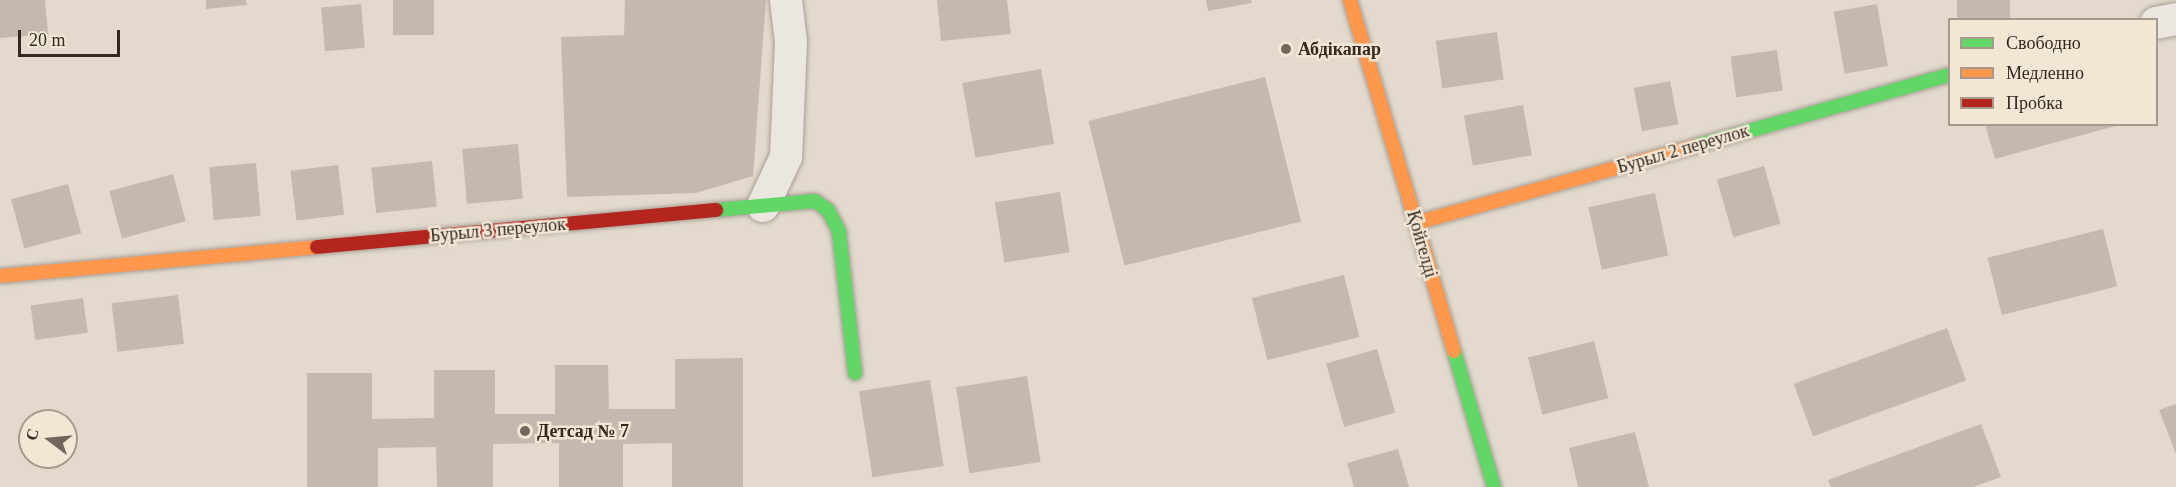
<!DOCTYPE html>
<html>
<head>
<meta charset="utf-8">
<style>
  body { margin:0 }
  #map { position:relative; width:2176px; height:487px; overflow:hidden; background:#e3dacd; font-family:Georgia,serif }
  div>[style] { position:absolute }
  .building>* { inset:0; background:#c6b8ae; transform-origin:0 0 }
  .roads { filter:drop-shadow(0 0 2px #a89f97) drop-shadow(0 0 2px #a89f97) }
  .street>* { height:32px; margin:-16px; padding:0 16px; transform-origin:16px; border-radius:16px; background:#ebe6df }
  .fast>* { height:14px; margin:-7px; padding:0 7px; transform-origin:7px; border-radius:7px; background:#63d668 }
  .slow>* { height:14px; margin:-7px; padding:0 7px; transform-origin:7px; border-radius:7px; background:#ff974d }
  .jam>* { height:14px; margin:-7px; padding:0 7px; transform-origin:7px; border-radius:7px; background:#b3261e }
  .dots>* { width:16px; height:16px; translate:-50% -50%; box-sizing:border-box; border:3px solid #f3e6d4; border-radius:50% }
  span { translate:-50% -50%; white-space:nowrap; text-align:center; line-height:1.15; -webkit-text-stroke:5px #f3e6d4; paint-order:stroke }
  .poi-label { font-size:18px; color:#36271f; font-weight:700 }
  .left { translate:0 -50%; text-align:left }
  .street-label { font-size:18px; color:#36271f }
  .legend { position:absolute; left:1948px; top:18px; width:210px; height:108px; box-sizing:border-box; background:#f3e6d4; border:2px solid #a79a8c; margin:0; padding:8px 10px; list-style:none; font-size:18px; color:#36271f }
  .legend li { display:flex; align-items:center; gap:12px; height:30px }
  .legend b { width:30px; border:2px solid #a79a8c }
  .north { position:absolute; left:18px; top:409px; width:60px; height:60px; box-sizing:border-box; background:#f3e6d4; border:2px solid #a79a8c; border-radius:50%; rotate:286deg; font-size:16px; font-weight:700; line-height:24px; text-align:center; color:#36271f }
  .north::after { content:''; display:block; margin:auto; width:21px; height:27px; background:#73665c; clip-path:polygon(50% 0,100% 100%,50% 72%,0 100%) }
  .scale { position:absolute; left:18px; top:30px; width:102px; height:27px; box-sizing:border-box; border:3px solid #36271f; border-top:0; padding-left:8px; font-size:18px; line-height:21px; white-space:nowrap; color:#36271f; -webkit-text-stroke:4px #f3e6d4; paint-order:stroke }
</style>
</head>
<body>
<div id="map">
  <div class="building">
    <div style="clip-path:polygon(0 0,45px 0,48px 34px,0 38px)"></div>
    <div style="clip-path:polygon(206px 0,246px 0,247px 5px,206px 9px)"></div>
    <div style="left:393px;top:0;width:41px;height:35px"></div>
    <div style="clip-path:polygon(625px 0,766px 0,753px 176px,696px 193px,567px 197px,561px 37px,624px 35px)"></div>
    <div style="clip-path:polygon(937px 0,1007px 0,1011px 34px,941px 41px)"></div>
    <div style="clip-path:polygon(1206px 0,1251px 0,1252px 3px,1208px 11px)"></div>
    <div style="left:1957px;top:0;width:53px;height:20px"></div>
    <div style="left:361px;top:4px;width:44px;height:40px;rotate:85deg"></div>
    <div style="left:1877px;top:4px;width:63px;height:44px;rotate:80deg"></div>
    <div style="left:1497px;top:32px;width:48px;height:62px;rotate:82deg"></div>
    <div style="left:1777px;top:50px;width:41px;height:47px;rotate:82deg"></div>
    <div style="left:1041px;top:69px;width:76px;height:80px;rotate:80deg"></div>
    <div style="left:1265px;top:77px;width:149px;height:182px;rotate:76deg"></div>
    <div style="left:1670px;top:81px;width:44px;height:37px;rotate:79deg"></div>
    <div style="left:1523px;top:105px;width:51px;height:60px;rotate:80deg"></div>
    <div style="clip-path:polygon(1985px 124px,2119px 124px,2119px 125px,1995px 159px)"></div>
    <div style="left:518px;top:144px;width:55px;height:56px;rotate:85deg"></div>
    <div style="left:432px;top:161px;width:46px;height:61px;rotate:84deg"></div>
    <div style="left:256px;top:163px;width:53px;height:47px;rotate:85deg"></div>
    <div style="left:338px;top:165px;width:50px;height:48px;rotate:83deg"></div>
    <div style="left:1764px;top:166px;width:60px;height:49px;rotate:74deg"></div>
    <div style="left:173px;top:174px;width:49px;height:66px;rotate:75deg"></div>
    <div style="left:68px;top:184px;width:51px;height:59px;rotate:75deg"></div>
    <div style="left:1060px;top:192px;width:61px;height:66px;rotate:81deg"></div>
    <div style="left:1655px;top:193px;width:64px;height:68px;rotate:78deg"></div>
    <div style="left:2103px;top:229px;width:59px;height:119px;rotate:76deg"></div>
    <div style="left:1344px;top:275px;width:64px;height:95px;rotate:76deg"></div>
    <div style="left:178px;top:295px;width:49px;height:67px;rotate:83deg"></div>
    <div style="left:83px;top:298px;width:35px;height:53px;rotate:82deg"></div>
    <div style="left:1947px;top:328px;width:56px;height:163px;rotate:70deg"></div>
    <div style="left:1594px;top:341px;width:59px;height:68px;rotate:76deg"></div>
    <div style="left:1377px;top:349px;width:66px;height:53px;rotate:74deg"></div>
    <div style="clip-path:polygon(743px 358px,743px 487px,672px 487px,672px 443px,623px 444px,623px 487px,559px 487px,559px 443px,493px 444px,493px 487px,437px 487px,436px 447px,378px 448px,378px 487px,307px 487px,307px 373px,372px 373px,372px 419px,434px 418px,434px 370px,495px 370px,495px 414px,555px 414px,555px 365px,608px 365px,609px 409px,675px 409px,675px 359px)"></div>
    <div style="left:1027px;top:376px;width:87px;height:72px;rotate:81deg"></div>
    <div style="left:930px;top:380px;width:87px;height:72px;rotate:81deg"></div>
    <div style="clip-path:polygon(2176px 404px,2176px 454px,2159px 410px)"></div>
    <div style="clip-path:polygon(1981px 424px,2001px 477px,1973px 487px,1831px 487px,1828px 480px)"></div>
    <div style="clip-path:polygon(1635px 432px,1649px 487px,1578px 487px,1569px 448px)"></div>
    <div style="clip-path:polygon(1398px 449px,1409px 487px,1354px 487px,1347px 463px)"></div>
  </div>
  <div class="roads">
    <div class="street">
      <div style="left:2156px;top:23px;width:20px;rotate:-11deg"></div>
      <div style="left:763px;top:206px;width:54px;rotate:-64.9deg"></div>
      <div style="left:786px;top:157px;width:115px;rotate:-87.5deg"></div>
      <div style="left:791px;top:42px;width:42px;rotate:-96.8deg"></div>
    </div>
    <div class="fast">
      <div style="left:1695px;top:146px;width:265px;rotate:-15.6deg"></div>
      <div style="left:716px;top:210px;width:99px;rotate:-5.2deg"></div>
      <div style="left:815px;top:201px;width:16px;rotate:35deg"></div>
      <div style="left:828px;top:210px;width:25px;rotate:63deg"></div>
      <div style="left:839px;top:232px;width:142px;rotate:83.5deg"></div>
      <div style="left:1454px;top:351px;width:142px;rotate:73.6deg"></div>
    </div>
    <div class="slow">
      <div style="left:1350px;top:0;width:366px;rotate:73.5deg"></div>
      <div style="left:1416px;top:223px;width:289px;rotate:-15.4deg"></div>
      <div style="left:0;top:276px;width:318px;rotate:-5.2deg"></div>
    </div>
    <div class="jam">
      <div style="left:317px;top:247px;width:401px;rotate:-5.3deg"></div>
    </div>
  </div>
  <div class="dots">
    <div style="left:1286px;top:49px;background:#73665c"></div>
    <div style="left:525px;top:431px;background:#73665c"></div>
  </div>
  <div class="poi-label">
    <span class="left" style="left:1298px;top:49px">Абдiкапар</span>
    <span class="left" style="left:537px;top:431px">Детсад № 7</span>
  </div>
  <div class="street-label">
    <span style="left:1683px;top:149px;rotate:-16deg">Бурыл 2 переулок</span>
    <span style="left:498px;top:230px;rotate:-5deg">Бурыл 3 переулок</span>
    <span style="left:1422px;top:244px;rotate:74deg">Қойгелді</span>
  </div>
  <ul class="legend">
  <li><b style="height:8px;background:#63d668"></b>Свободно</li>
  <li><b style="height:8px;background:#ff974d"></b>Медленно</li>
  <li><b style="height:8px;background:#b3261e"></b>Пробка</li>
  </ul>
  <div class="north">С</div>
  <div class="scale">20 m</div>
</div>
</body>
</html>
